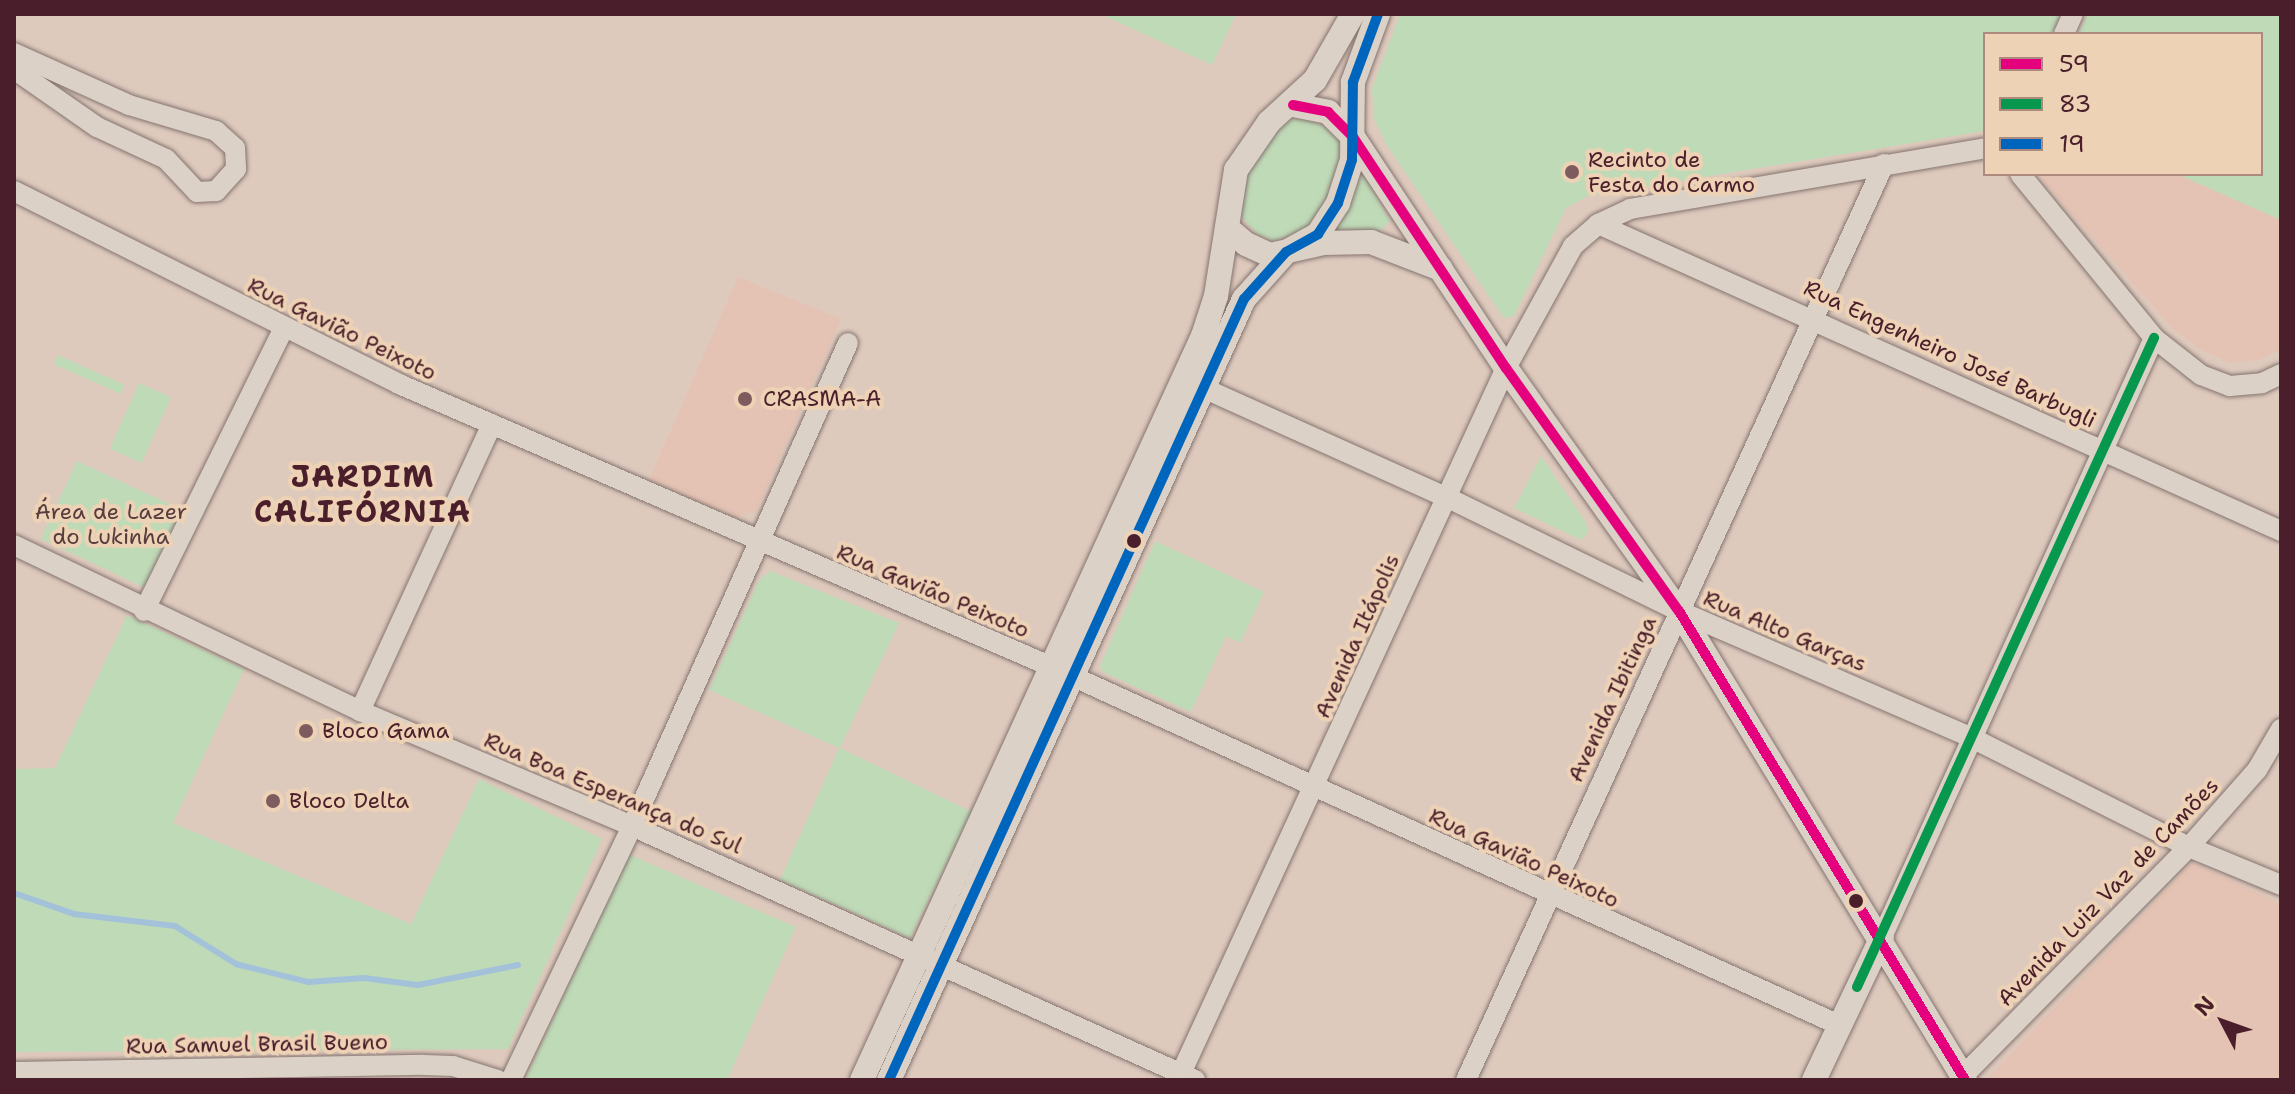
<!DOCTYPE html>
<html>
<head>
<meta charset="utf-8">
<style>
  body { margin:0 }
  #map { position:relative; width:2295px; height:1094px; overflow:hidden; background:#decabd; font-family:"Shantell Sans",sans-serif }
  div>[style] { position:absolute }
  .built>* { inset:0; background:#e4c3b4 }
  .green>* { inset:0; background:#bfdab7; transform-origin:0 0 }
  .stream>* { height:6px; margin:-3px; padding:0 3px; transform-origin:3px; border-radius:3px; background:#a3c2da }
  .roads { filter:drop-shadow(0 0 2px #857470) drop-shadow(0 0 2px #857470) }
  .minor>* { height:20px; margin:-10px; padding:0 10px; transform-origin:10px; border-radius:10px; background:#dbd1c6 }
  .major>* { height:24px; margin:-12px; padding:0 12px; transform-origin:12px; border-radius:12px; background:#dbd1c6 }
  .bus-1>* { height:10px; margin:-5px; padding:0 5px; transform-origin:5px; border-radius:5px; background:#e5007d }
  .bus-2>* { height:10px; margin:-5px; padding:0 5px; transform-origin:5px; border-radius:5px; background:#07984d }
  .bus-3>* { height:10px; margin:-5px; padding:0 5px; transform-origin:5px; border-radius:5px; background:#0065bd }
  .dots>* { width:22px; height:22px; translate:-50% -50%; box-sizing:border-box; border:4px solid #eed2b5; border-radius:50% }
  span { translate:-50% -50%; white-space:nowrap; text-align:center; line-height:1.15; -webkit-text-stroke:8px #eed2b5; paint-order:stroke }
  .poi-label { font-size:22px; color:#4a1f2b }
  .left { translate:0 -50%; text-align:left }
  .street-label { font-size:22px; color:#4a1f2b }
  .park-label { font-size:22px; color:#583d3f }
  .district-label { font-size:30px; color:#4a1f2b; font-weight:700; letter-spacing:2px }
  .frame { position:absolute; inset:0; border:16px solid #4a1f2b; pointer-events:none }
  .legend { position:absolute; left:1983px; top:32px; width:280px; height:144px; box-sizing:border-box; background:#eed2b5; border:2px solid #ac8a7e; margin:0; padding:10px 14px; list-style:none; font-size:24px; color:#4a1f2b }
  .legend li { display:flex; align-items:center; gap:16px; height:40px }
  .legend b { width:40px; border:2px solid #ac8a7e }
  .north { position:absolute; left:2183px; top:982px; width:80px; height:80px; -webkit-text-stroke:6px #eed2b5; paint-order:stroke; rotate:311deg; font-size:22px; font-weight:700; line-height:32px; text-align:center; color:#4a1f2b }
  .north::after { content:''; display:block; margin:auto; width:28px; height:36px; background:#4a1f2b; clip-path:polygon(50% 0,100% 100%,50% 72%,0 100%) }
</style>
</head>
<body>
<div id="map">
  <div class="built">
    <div style="clip-path:polygon(2037px 174px,2177px 174px,2281px 220px,2281px 349px,2259px 360px,2231px 363px,2199px 349px,2171px 327px)"></div>
    <div style="clip-path:polygon(738px 277px,841px 319px,756px 511px,735px 518px,649px 480px)"></div>
    <div style="clip-path:polygon(2192px 862px,2281px 904px,2281px 1080px,1986px 1080px)"></div>
  </div>
  <div class="green">
    <div style="clip-path:polygon(1100px 14px,1236px 14px,1212px 65px)"></div>
    <div style="clip-path:polygon(1400px 14px,2061px 14px,2053px 34px,1985px 34px,1985px 131px,1588px 196px,1566px 208px,1514px 316px,1504px 318px,1388px 147px,1374px 119px,1372px 88px)"></div>
    <div style="clip-path:polygon(2087px 14px,2281px 14px,2281px 220px,2177px 174px,2261px 174px,2261px 34px,2079px 34px)"></div>
    <div style="clip-path:polygon(1301px 118px,1331px 128px,1341px 140px,1342px 170px,1315px 226px,1275px 241px,1258px 235px,1238px 213px,1242px 180px,1283px 122px)"></div>
    <div style="clip-path:polygon(1362px 172px,1390px 221px,1380px 231px,1336px 229px)"></div>
    <div style="left:58px;top:355px;width:73px;height:10px;rotate:24deg"></div>
    <div style="left:139px;top:383px;width:35px;height:72px;rotate:24deg"></div>
    <div style="clip-path:polygon(1541px 456px,1585px 521px,1588px 533px,1581px 540px,1514px 508px)"></div>
    <div style="left:77px;top:461px;width:115px;height:86px;rotate:25deg"></div>
    <div style="clip-path:polygon(1155px 541px,1264px 592px,1240px 643px,1226px 636px,1191px 712px,1103px 672px,1100px 666px)"></div>
    <div style="clip-path:polygon(770px 571px,899px 623px,840px 748px,972px 812px,910px 938px,780px 880px,839px 748px,709px 690px,759px 580px)"></div>
    <div style="clip-path:polygon(127px 615px,244px 669px,173px 823px,411px 924px,479px 779px,602px 839px,508px 1049px,14px 1052px,14px 769px,55px 768px)"></div>
    <div style="clip-path:polygon(628px 854px,796px 927px,727px 1080px,525px 1080px)"></div>
  </div>
  <div class="stream">
    <div style="left:14px;top:893px;width:64px;rotate:19.3deg"></div>
    <div style="left:74px;top:914px;width:102px;rotate:6.8deg"></div>
    <div style="left:175px;top:926px;width:72px;rotate:31.9deg"></div>
    <div style="left:236px;top:964px;width:74px;rotate:14deg"></div>
    <div style="left:308px;top:982px;width:56px;rotate:-4.1deg"></div>
    <div style="left:364px;top:978px;width:54px;rotate:7.4deg"></div>
    <div style="left:418px;top:985px;width:102px;rotate:-11.3deg"></div>
  </div>
  <div class="roads">
    <div class="minor">
      <div style="left:2064px;top:34px;width:22px;rotate:-66deg"></div>
      <div style="left:14px;top:53px;width:126px;rotate:24.3deg"></div>
      <div style="left:129px;top:105px;width:91px;rotate:16.6deg"></div>
      <div style="left:216px;top:131px;width:25px;rotate:42deg"></div>
      <div style="left:235px;top:148px;width:21px;rotate:87deg"></div>
      <div style="left:236px;top:169px;width:30px;rotate:132deg"></div>
      <div style="left:216px;top:191px;width:19px;rotate:177deg"></div>
      <div style="left:197px;top:192px;width:45px;rotate:-133.2deg"></div>
      <div style="left:166px;top:159px;width:76px;rotate:-155.1deg"></div>
      <div style="left:97px;top:127px;width:101px;rotate:-145.1deg"></div>
      <div style="left:2020px;top:174px;width:212px;rotate:50.7deg"></div>
      <div style="left:2154px;top:338px;width:60px;rotate:38.2deg"></div>
      <div style="left:2201px;top:375px;width:31px;rotate:21deg"></div>
      <div style="left:2230px;top:386px;width:32px;rotate:-5deg"></div>
      <div style="left:2262px;top:383px;width:21px;rotate:-25deg"></div>
      <div style="left:14px;top:191px;width:431px;rotate:26.6deg"></div>
      <div style="left:399px;top:384px;width:712px;rotate:23.43deg"></div>
      <div style="left:1052px;top:667px;width:865px;rotate:24.46deg"></div>
      <div style="left:1598px;top:224px;width:749px;rotate:24.2deg"></div>
      <div style="left:1192px;top:383px;width:278px;rotate:24.2deg"></div>
      <div style="left:1446px;top:497px;width:259px;rotate:26.1deg"></div>
      <div style="left:1679px;top:611px;width:319px;rotate:23.4deg"></div>
      <div style="left:1972px;top:738px;width:243px;rotate:26.7deg"></div>
      <div style="left:2189px;top:847px;width:100px;rotate:22.4deg"></div>
      <div style="left:14px;top:545px;width:384px;rotate:25.6deg"></div>
      <div style="left:360px;top:711px;width:295px;rotate:22.9deg"></div>
      <div style="left:632px;top:826px;width:618px;rotate:24.28deg"></div>
      <div style="left:144px;top:611px;width:313px;rotate:-63.7deg"></div>
      <div style="left:360px;top:711px;width:314px;rotate:-65.3deg"></div>
      <div style="left:1882px;top:937px;width:658px;rotate:-65.58deg"></div>
      <div style="left:14px;top:1072px;width:410px;rotate:-1deg"></div>
      <div style="left:424px;top:1065px;width:29px;rotate:2deg"></div>
      <div style="left:453px;top:1066px;width:47px;rotate:17.3deg"></div>
      <div style="left:511px;top:1080px;width:281px;rotate:-64.5deg"></div>
      <div style="left:632px;top:826px;width:529px;rotate:-65.91deg"></div>
      <div style="left:1178px;top:1080px;width:784px;rotate:-65.27deg"></div>
      <div style="left:1506px;top:368px;width:139px;rotate:-61.2deg"></div>
      <div style="left:1573px;top:246px;width:33px;rotate:-41deg"></div>
      <div style="left:1598px;top:224px;width:35px;rotate:-25deg"></div>
      <div style="left:1630px;top:209px;width:360px;rotate:-9.7deg"></div>
      <div style="left:1466px;top:1080px;width:1007px;rotate:-65.47deg"></div>
      <div style="left:1959px;top:1080px;width:327px;rotate:-45.4deg"></div>
      <div style="left:2189px;top:847px;width:103px;rotate:-48.6deg"></div>
      <div style="left:2257px;top:770px;width:48px;rotate:-59.7deg"></div>
    </div>
    <div class="major">
      <div style="left:1293px;top:105px;width:36px;rotate:11deg"></div>
      <div style="left:1328px;top:112px;width:35px;rotate:45deg"></div>
      <div style="left:1353px;top:137px;width:277px;rotate:56.5deg"></div>
      <div style="left:1506px;top:368px;width:298px;rotate:54.6deg"></div>
      <div style="left:1679px;top:611px;width:549px;rotate:58.62deg"></div>
      <div style="left:1227px;top:228px;width:25px;rotate:40deg"></div>
      <div style="left:1246px;top:244px;width:26px;rotate:25deg"></div>
      <div style="left:1270px;top:255px;width:55px;rotate:-12.5deg"></div>
      <div style="left:1324px;top:243px;width:47px;rotate:-1.2deg"></div>
      <div style="left:1371px;top:242px;width:75px;rotate:21.1deg"></div>
      <div style="left:862px;top:1080px;width:818px;rotate:-65.38deg"></div>
      <div style="left:1203px;top:336px;width:42px;rotate:-72deg"></div>
      <div style="left:1216px;top:296px;width:128px;rotate:-81deg"></div>
      <div style="left:1236px;top:170px;width:58px;rotate:-55.5deg"></div>
      <div style="left:1269px;top:122px;width:62px;rotate:-42.4deg"></div>
      <div style="left:1315px;top:80px;width:76px;rotate:-60.1deg"></div>
      <div style="left:889px;top:1080px;width:858px;rotate:-65.56deg"></div>
      <div style="left:1244px;top:299px;width:63px;rotate:-48.2deg"></div>
      <div style="left:1286px;top:252px;width:37px;rotate:-29deg"></div>
      <div style="left:1318px;top:234px;width:37px;rotate:-57deg"></div>
      <div style="left:1338px;top:203px;width:45px;rotate:-72deg"></div>
      <div style="left:1352px;top:160px;width:78px;rotate:-89.3deg"></div>
      <div style="left:1353px;top:82px;width:72px;rotate:-69.8deg"></div>
      <div style="left:1814px;top:1080px;width:158px;rotate:-64.6deg"></div>
    </div>
  </div>
  <div class="bus-1">
    <div style="left:1293px;top:105px;width:36px;rotate:11deg"></div>
    <div style="left:1328px;top:112px;width:35px;rotate:45deg"></div>
    <div style="left:1353px;top:137px;width:277px;rotate:56.5deg"></div>
    <div style="left:1506px;top:368px;width:298px;rotate:54.6deg"></div>
    <div style="left:1679px;top:611px;width:549px;rotate:58.62deg"></div>
  </div>
  <div class="bus-2">
    <div style="left:1857px;top:987px;width:714px;rotate:-65.41deg"></div>
  </div>
  <div class="bus-3">
    <div style="left:889px;top:1080px;width:858px;rotate:-65.56deg"></div>
    <div style="left:1244px;top:299px;width:63px;rotate:-48.2deg"></div>
    <div style="left:1286px;top:252px;width:37px;rotate:-29deg"></div>
    <div style="left:1318px;top:234px;width:37px;rotate:-57deg"></div>
    <div style="left:1338px;top:203px;width:45px;rotate:-72deg"></div>
    <div style="left:1352px;top:160px;width:78px;rotate:-89.3deg"></div>
    <div style="left:1353px;top:82px;width:72px;rotate:-69.8deg"></div>
  </div>
  <div class="dots">
    <div style="left:1572px;top:172px;background:#7e5b5e"></div>
    <div style="left:745px;top:399px;background:#7e5b5e"></div>
    <div style="left:1134px;top:541px;background:#4a1f2b"></div>
    <div style="left:306px;top:731px;background:#7e5b5e"></div>
    <div style="left:273px;top:801px;background:#7e5b5e"></div>
    <div style="left:1856px;top:901px;background:#4a1f2b"></div>
  </div>
  <div class="poi-label">
    <span class="left" style="left:1588px;top:172px">Recinto de<br>Festa do Carmo</span>
    <span class="left" style="left:763px;top:399px">CRASMA-A</span>
    <span class="left" style="left:322px;top:731px">Bloco Gama</span>
    <span class="left" style="left:289px;top:801px">Bloco Delta</span>
  </div>
  <div class="street-label">
    <span style="left:342px;top:329px;rotate:26deg">Rua Gavião Peixoto</span>
    <span style="left:1950px;top:354px;rotate:25deg">Rua Engenheiro José Barbugli</span>
    <span style="left:933px;top:591px;rotate:23deg">Rua Gavião Peixoto</span>
    <span style="left:1785px;top:631px;rotate:23deg">Rua Alto Garças</span>
    <span style="left:1357px;top:636px;rotate:-66deg">Avenida Itápolis</span>
    <span style="left:1612px;top:699px;rotate:-65deg">Avenida Ibitinga</span>
    <span style="left:613px;top:793px;rotate:23deg">Rua Boa Esperança do Sul</span>
    <span style="left:1524px;top:858px;rotate:25deg">Rua Gavião Peixoto</span>
    <span style="left:2108px;top:892px;rotate:-46deg">Avenida Luiz Vaz de Camões</span>
    <span style="left:257px;top:1044px;rotate:-1deg">Rua Samuel Brasil Bueno</span>
  </div>
  <div class="park-label">
    <span style="left:111px;top:524px">Área de Lazer<br>do Lukinha</span>
  </div>
  <div class="district-label">
    <span style="left:363px;top:494px">JARDIM<br>CALIFÓRNIA</span>
  </div>
  <div class="frame"></div>
  <ul class="legend">
  <li><b style="height:10px;background:#e5007d"></b>59</li>
  <li><b style="height:10px;background:#07984d"></b>83</li>
  <li><b style="height:10px;background:#0065bd"></b>19</li>
  </ul>
  <div class="north">N</div>
</div>
</body>
</html>
